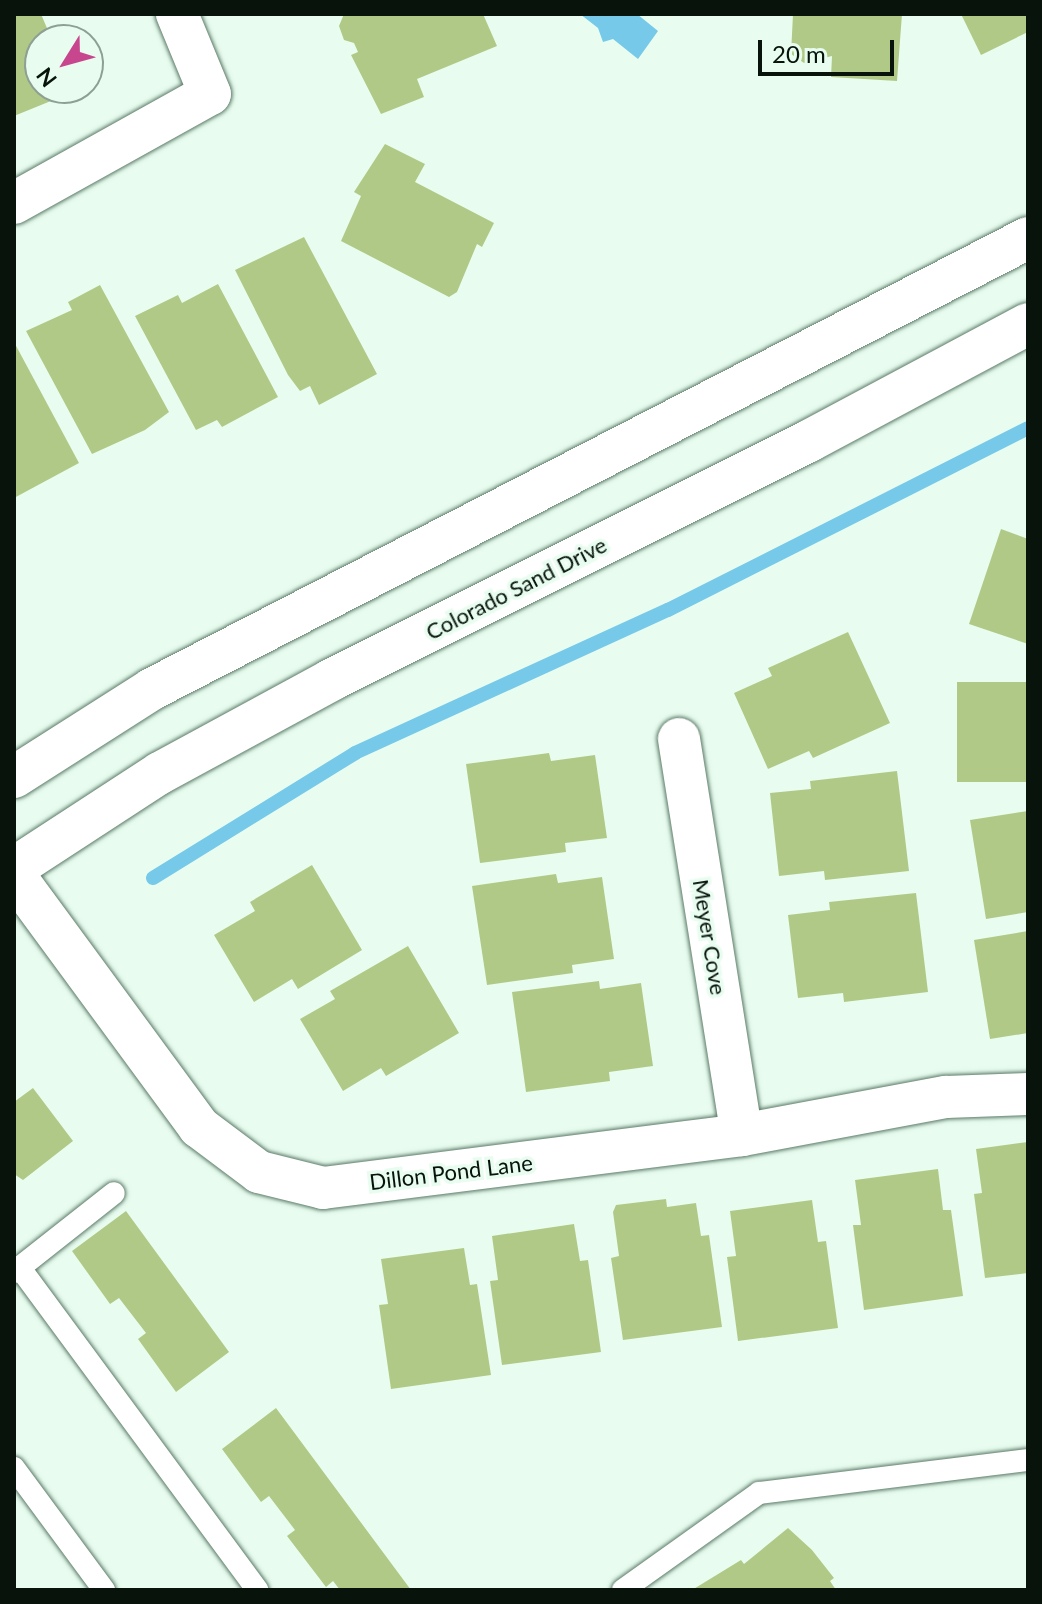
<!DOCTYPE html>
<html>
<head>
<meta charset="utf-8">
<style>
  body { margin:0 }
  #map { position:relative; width:1042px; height:1604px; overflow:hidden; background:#e8fdf0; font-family:Lato,sans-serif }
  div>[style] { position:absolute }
  .water>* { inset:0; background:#76c9e9 }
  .stream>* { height:14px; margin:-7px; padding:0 7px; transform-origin:7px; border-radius:7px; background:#76c9e9 }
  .building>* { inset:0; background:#b1c986; transform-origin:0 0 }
  .roads { filter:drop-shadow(0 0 2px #5b7a67) drop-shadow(0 0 2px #5b7a67) }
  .service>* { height:22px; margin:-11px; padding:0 11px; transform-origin:11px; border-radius:11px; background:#fff }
  .minor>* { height:42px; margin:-21px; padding:0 21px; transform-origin:21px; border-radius:21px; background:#fff }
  span { translate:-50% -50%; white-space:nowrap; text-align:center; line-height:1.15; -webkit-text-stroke:7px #e8fdf0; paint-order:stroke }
  .street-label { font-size:22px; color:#07130b }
  .frame { position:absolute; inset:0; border:16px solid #07130b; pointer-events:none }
  .north { position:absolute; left:24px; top:24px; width:80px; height:80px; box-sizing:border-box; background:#e8fdf0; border:2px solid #8e9f94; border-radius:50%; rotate:233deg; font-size:22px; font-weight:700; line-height:32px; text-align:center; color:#07130b }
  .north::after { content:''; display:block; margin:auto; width:28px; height:36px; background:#c8468e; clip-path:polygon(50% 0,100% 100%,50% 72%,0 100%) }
  .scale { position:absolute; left:758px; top:40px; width:136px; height:36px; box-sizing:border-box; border:4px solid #07130b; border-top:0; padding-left:10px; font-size:24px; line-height:28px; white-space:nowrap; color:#07130b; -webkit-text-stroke:6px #e8fdf0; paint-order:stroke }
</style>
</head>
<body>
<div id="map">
  <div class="water">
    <div style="clip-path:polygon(580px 14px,637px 14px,658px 31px,638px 59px,613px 39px,603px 42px,598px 28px)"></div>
  </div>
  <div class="stream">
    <div style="left:153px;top:878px;width:238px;rotate:-31.7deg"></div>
    <div style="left:355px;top:753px;width:344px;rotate:-24.6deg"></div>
    <div style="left:668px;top:610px;width:403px;rotate:-26.8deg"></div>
  </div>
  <div class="building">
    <div style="clip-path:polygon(14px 14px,41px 14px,52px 40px,40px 40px,40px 88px,73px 92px,14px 116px)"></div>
    <div style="clip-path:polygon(483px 14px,497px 46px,417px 79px,424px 97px,381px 114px,351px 55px,358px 52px,354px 43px,344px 40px,339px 26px,344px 14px)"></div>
    <div style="clip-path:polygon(793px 14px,902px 14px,897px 81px,831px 77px,832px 56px,804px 63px,791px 54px)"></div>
    <div style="clip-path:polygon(961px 14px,1028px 14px,1028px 32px,981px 55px)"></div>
    <div style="clip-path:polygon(385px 144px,425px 164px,415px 182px,494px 223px,482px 247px,477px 244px,457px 292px,449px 297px,341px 241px,361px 196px,354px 192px)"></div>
    <div style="clip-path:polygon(304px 237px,377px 374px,319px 405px,310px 386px,300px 391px,288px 375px,235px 270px)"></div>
    <div style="clip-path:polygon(218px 284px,278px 397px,222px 427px,217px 420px,196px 430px,135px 316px,178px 295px,182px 303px)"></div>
    <div style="clip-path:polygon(100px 285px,169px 412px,145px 430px,92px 454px,26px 331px,72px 310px,68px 302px)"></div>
    <div style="clip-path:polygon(14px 342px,79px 463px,14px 498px)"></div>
    <div style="clip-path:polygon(1001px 529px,1028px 539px,1028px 644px,969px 624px)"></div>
    <div style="clip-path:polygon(848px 632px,890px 723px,813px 758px,809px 751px,768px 769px,734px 693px,772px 676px,768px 668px)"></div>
    <div style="left:957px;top:682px;width:71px;height:100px"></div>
    <div style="clip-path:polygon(549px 753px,551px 761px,595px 755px,607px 838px,565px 843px,566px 852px,480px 863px,466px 764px)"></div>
    <div style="clip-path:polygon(897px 771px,909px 871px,825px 880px,824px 871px,779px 876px,770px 793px,811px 789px,810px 781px)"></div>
    <div style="clip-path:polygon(1028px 811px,1028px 912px,986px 919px,970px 820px)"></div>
    <div style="clip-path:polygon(312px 865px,362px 950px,298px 989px,292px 979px,254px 1002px,214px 935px,255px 911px,250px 902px)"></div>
    <div style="clip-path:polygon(556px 874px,558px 883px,602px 877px,614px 959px,572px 965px,573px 973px,487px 985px,472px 886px)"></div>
    <div style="clip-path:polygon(916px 893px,928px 992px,844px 1002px,843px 993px,798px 998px,788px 915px,830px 910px,829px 902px)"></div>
    <div style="clip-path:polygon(1028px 931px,1028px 1033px,990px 1039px,974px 940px)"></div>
    <div style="clip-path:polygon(408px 946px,459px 1033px,386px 1076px,381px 1068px,343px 1091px,300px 1019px,335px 999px,330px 991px)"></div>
    <div style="clip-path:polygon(599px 981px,600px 989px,641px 983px,653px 1066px,609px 1072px,610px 1081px,526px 1092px,512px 992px)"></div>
    <div style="clip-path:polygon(33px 1088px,73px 1141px,23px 1180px,14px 1174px,14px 1102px)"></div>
    <div style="clip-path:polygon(1028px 1142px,1028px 1273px,985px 1278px,974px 1194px,982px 1193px,976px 1149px)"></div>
    <div style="clip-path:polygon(938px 1169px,943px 1210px,951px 1210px,963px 1296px,864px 1310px,853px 1225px,861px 1225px,855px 1180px)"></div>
    <div style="clip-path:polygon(666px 1199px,667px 1207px,696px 1203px,701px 1236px,709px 1235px,722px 1327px,623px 1340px,611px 1258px,619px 1256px,613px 1212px,616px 1205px)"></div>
    <div style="clip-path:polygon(812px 1200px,818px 1242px,826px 1241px,838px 1328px,738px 1341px,727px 1257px,736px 1256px,730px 1211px)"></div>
    <div style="clip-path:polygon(126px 1211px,229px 1352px,176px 1392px,138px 1339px,146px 1333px,119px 1298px,110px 1304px,72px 1251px)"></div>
    <div style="clip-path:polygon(574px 1224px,580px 1261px,588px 1260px,601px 1352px,502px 1365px,490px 1281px,498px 1280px,492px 1236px)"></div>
    <div style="clip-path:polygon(464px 1248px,470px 1285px,477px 1284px,491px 1375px,391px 1389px,379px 1305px,388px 1304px,381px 1259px)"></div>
    <div style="clip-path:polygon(276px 1408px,411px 1590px,340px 1590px,333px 1581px,326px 1587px,287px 1536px,295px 1530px,269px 1496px,261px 1502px,222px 1449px)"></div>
    <div style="clip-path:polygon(788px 1528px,812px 1550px,834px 1578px,830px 1581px,836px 1590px,692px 1590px,741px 1560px,744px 1564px)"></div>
  </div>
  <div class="roads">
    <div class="service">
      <div style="left:20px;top:1268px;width:400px;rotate:53.6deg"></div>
      <div style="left:14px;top:1272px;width:127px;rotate:-38.3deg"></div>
      <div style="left:14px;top:1468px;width:152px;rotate:53.6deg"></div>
      <div style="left:623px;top:1590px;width:167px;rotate:-35.5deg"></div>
      <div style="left:759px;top:1493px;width:271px;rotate:-7deg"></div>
    </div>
    <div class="minor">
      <div style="left:14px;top:203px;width:224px;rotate:-29.1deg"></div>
      <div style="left:210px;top:94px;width:87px;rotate:-112.4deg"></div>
      <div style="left:679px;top:739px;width:401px;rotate:81deg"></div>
      <div style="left:14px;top:777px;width:164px;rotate:-32.5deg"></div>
      <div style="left:152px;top:689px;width:985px;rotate:-27.24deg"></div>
      <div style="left:14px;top:868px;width:174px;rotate:-33.1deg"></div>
      <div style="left:160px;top:773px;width:195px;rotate:-28.5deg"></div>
      <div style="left:331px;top:680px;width:534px;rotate:-26.57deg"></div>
      <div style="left:809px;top:441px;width:248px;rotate:-28.1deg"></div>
      <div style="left:14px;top:875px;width:313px;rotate:53.7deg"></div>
      <div style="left:199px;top:1127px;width:75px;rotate:36.9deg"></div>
      <div style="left:259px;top:1172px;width:66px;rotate:14deg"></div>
      <div style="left:323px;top:1188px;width:422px;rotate:-7.2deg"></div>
      <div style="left:742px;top:1135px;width:208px;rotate:-10.6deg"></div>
      <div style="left:946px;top:1097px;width:82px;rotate:-2.1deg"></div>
    </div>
  </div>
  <div class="street-label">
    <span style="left:516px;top:588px;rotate:-27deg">Colorado Sand Drive</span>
    <span style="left:710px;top:937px;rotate:81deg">Meyer Cove</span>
    <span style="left:451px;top:1172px;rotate:-7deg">Dillon Pond Lane</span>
  </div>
  <div class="frame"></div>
  <div class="north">N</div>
  <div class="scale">20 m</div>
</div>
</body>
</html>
